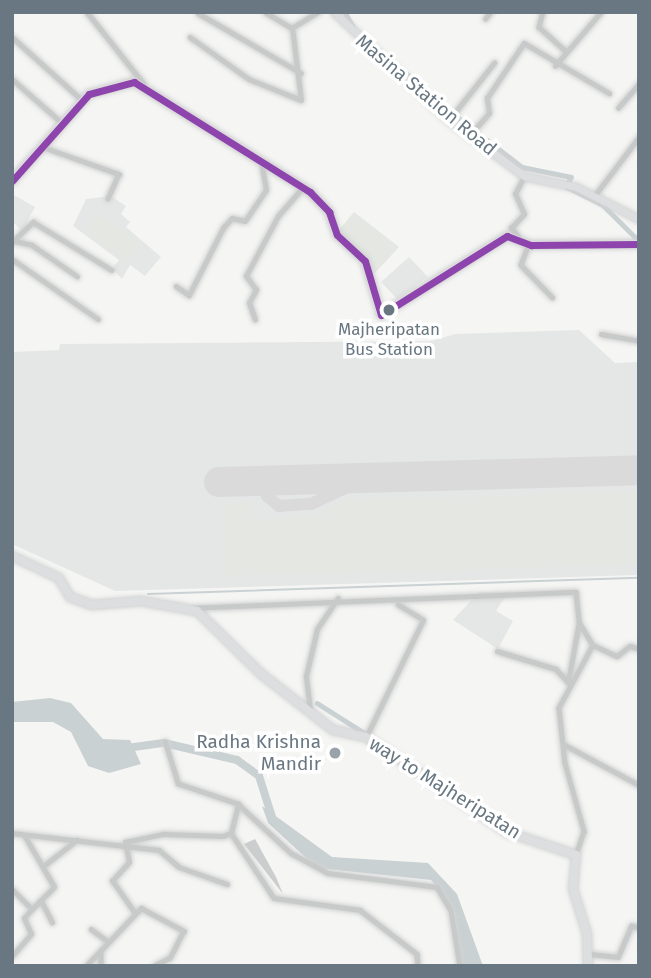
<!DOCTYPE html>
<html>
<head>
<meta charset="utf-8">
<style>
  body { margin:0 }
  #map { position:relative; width:651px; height:978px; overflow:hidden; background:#f5f5f4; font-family:"Fira Sans",sans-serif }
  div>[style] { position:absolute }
  .built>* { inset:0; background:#e5e7e7 }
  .green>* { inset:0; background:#e4e7e2; transform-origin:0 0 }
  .water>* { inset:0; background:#cad1d3 }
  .stream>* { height:2px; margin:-1px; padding:0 1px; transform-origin:1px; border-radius:1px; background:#cad1d3 }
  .canal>* { height:4.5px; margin:-2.25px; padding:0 2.25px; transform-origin:2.25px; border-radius:2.25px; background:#cad1d3 }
  .river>* { height:8px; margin:-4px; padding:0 4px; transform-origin:4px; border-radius:4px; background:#cad1d3 }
  .taxiway>* { height:12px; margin:-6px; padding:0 6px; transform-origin:6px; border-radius:6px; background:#dadada }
  .runway>* { height:30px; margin:-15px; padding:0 15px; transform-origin:15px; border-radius:15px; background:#dadada }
  .building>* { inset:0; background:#cccdce }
  .roads { filter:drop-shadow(0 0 2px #d1d2d2) drop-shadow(0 0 2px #d1d2d2) }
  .street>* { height:4.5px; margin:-2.25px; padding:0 2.25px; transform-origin:2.25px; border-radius:2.25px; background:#c8caca }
  .secondary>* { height:7px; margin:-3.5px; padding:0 3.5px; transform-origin:3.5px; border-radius:3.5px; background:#dddedf }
  .primary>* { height:8px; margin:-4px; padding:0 4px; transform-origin:4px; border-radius:4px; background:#dddedf }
  .bus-1>* { height:7px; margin:-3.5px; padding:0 3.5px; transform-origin:3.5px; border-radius:3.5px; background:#8e44ad }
  .dots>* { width:19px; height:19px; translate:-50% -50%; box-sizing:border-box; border:4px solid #fff; border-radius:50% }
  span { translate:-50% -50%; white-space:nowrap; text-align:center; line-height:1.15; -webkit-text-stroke:7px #fff; paint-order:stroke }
  .bus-label { font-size:17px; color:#687781 }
  .street-label { font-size:19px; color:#687781 }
  .poi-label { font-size:19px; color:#687781 }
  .right { translate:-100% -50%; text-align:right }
  .frame { position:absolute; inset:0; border:14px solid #687781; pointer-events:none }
</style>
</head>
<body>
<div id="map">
  <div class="built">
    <div style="clip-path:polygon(12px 194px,35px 207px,22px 231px,12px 221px)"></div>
    <div style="clip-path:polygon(111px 196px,126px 206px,121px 214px,130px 222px,126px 227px,161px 257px,145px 276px,130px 265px,122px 279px,112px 268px,119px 260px,73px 226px,86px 199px)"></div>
    <div style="clip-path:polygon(409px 257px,428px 277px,397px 299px,381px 282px)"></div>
    <div style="clip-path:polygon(579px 330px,615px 363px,639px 362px,639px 575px,115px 591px,12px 544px,12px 352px,59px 350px,60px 344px,431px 341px,455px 334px)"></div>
    <div style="clip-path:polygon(479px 592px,508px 592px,496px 611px,513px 621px,498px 649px,453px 620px)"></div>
  </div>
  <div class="green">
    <div style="clip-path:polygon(354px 212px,399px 247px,374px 274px,339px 230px)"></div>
    <div style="left:98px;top:213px;width:50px;height:23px;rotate:34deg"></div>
    <div style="clip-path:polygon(639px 492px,639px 565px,224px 576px,222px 504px,253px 502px,254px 519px,316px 518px,345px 500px)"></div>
  </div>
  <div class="water">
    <div style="clip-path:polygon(50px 698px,71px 703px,103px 739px,130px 740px,141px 764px,109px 773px,88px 766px,71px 732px,53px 722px,12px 722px,12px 702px)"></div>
    <div style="clip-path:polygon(262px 806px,332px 857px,428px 863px,457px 894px,483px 966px,462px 966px,454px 910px,431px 880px,317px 868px,268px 823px)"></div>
  </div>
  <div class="stream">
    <div style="left:148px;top:594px;width:491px;rotate:-1.9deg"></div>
  </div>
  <div class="canal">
    <div style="left:345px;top:12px;width:18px;rotate:61deg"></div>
    <div style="left:371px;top:43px;width:108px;rotate:40.5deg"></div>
    <div style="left:455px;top:115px;width:21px;rotate:37deg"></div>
    <div style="left:477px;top:132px;width:57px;rotate:37.9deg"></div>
    <div style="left:522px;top:167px;width:50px;rotate:11.5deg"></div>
    <div style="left:571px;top:177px;width:11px;rotate:112deg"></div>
    <div style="left:567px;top:187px;width:40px;rotate:26.6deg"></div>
    <div style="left:603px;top:205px;width:51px;rotate:45deg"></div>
    <div style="left:317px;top:703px;width:90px;rotate:32.3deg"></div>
    <div style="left:414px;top:766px;width:64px;rotate:32.9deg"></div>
  </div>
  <div class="river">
    <div style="left:127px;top:748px;width:37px;rotate:-8deg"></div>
    <div style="left:164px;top:743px;width:75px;rotate:13.1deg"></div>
    <div style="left:237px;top:760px;width:27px;rotate:36deg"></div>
    <div style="left:259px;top:776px;width:43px;rotate:72.4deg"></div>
  </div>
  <div class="taxiway">
    <div style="left:309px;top:479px;width:32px;rotate:-167deg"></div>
    <div style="left:278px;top:472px;width:16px;rotate:137deg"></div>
    <div style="left:266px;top:483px;width:13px;rotate:86deg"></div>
    <div style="left:267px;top:496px;width:16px;rotate:40deg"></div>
    <div style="left:279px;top:506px;width:32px;rotate:-4deg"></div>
    <div style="left:311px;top:504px;width:62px;rotate:-24.9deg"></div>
  </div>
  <div class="runway">
    <div style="left:219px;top:482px;width:420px;rotate:-1.6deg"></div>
  </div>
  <div class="building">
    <div style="clip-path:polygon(255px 839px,276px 877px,283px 894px,244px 844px)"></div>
  </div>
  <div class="roads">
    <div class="street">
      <div style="left:87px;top:12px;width:92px;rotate:51.6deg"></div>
      <div style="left:265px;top:12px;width:31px;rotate:31deg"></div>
      <div style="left:543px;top:12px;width:16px;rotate:105deg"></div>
      <div style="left:539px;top:27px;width:36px;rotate:42deg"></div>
      <div style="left:198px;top:13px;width:119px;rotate:30.2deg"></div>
      <div style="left:485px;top:19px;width:9px;rotate:-54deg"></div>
      <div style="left:12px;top:37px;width:94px;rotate:42deg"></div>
      <div style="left:190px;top:37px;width:72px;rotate:35.4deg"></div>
      <div style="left:249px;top:79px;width:56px;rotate:22deg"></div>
      <div style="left:301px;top:100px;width:73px;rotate:-97.1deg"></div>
      <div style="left:292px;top:28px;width:31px;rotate:-32deg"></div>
      <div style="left:555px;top:66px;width:71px;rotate:-49.6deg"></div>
      <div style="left:12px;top:79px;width:67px;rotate:41.3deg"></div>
      <div style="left:618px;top:108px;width:32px;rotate:-49deg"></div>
      <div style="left:449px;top:120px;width:73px;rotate:-51.7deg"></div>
      <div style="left:470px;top:135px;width:29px;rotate:-49deg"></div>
      <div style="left:489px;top:113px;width:15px;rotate:-98deg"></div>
      <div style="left:487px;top:98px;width:66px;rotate:-56.1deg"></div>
      <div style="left:524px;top:43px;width:99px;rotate:30.5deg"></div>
      <div style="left:43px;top:147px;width:81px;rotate:19.6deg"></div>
      <div style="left:119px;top:174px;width:27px;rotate:114deg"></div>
      <div style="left:595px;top:195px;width:73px;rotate:-52.8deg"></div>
      <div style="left:519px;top:238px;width:13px;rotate:-129deg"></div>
      <div style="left:511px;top:228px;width:19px;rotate:-47deg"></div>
      <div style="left:524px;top:214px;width:22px;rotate:-114deg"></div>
      <div style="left:515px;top:194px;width:20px;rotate:-63deg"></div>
      <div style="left:15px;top:241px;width:17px;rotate:13deg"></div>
      <div style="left:32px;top:245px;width:55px;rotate:34.6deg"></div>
      <div style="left:12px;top:242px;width:29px;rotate:-44deg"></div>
      <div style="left:33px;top:222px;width:92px;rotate:31.3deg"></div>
      <div style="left:529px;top:244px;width:22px;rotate:111deg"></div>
      <div style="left:521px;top:265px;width:45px;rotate:45.9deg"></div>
      <div style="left:12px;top:259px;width:105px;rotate:34.9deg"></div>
      <div style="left:176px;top:286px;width:16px;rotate:35deg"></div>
      <div style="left:189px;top:295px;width:75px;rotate:-63.1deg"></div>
      <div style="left:223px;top:228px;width:13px;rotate:-48deg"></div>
      <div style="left:232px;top:218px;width:13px;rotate:13deg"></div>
      <div style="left:245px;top:221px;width:37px;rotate:-56deg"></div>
      <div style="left:266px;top:190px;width:28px;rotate:-100deg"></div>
      <div style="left:255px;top:320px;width:18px;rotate:-109deg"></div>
      <div style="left:249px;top:303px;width:15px;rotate:-62deg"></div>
      <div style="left:256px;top:290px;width:17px;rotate:-126deg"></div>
      <div style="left:246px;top:276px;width:68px;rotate:-61.9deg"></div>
      <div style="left:278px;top:216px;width:38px;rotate:-49deg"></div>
      <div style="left:601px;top:334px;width:39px;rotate:10deg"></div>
      <div style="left:188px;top:608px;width:388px;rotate:-2.4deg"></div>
      <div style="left:576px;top:592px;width:30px;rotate:84deg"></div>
      <div style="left:579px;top:622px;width:27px;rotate:59deg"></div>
      <div style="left:593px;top:645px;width:72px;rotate:118.4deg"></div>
      <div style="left:559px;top:708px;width:55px;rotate:83.8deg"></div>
      <div style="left:565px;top:763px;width:71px;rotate:74.4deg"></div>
      <div style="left:584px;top:831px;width:25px;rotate:108deg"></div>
      <div style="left:593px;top:645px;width:26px;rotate:25deg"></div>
      <div style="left:617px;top:656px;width:16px;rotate:-38deg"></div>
      <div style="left:630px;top:646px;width:9px;rotate:18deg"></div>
      <div style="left:497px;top:651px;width:62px;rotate:17deg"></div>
      <div style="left:556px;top:669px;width:18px;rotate:47deg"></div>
      <div style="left:568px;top:682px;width:61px;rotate:-79.6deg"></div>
      <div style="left:310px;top:710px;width:34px;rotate:-97deg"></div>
      <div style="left:306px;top:676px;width:48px;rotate:-76.8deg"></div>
      <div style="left:317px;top:629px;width:37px;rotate:-56deg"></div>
      <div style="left:366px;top:737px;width:130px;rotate:-64deg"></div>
      <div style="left:423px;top:620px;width:29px;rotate:-149deg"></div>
      <div style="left:563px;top:744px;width:86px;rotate:28.3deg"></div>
      <div style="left:238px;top:804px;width:72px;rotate:42.8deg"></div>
      <div style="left:291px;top:853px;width:42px;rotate:28.4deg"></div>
      <div style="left:328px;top:873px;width:110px;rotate:7.3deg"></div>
      <div style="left:437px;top:887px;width:27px;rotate:59deg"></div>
      <div style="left:451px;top:910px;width:57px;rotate:80.9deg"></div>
      <div style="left:12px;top:833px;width:148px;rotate:6.6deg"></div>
      <div style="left:159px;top:850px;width:26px;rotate:40deg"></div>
      <div style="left:179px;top:867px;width:51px;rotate:19.5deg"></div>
      <div style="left:231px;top:833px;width:78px;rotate:56.5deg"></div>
      <div style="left:274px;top:898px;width:87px;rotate:7.9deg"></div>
      <div style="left:360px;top:910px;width:72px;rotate:37.7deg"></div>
      <div style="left:417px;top:954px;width:12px;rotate:85deg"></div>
      <div style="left:46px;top:864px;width:39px;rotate:-38deg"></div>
      <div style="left:12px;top:889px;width:28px;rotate:45deg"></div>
      <div style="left:32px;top:909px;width:31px;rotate:-45deg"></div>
      <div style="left:54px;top:887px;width:58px;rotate:-120.1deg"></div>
      <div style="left:41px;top:900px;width:25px;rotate:63deg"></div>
      <div style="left:134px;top:912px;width:38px;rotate:-125deg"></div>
      <div style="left:112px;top:881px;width:25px;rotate:-48deg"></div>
      <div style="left:129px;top:862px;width:20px;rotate:-101deg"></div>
      <div style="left:125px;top:842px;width:40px;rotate:-12deg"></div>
      <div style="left:164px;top:834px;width:59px;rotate:1.9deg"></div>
      <div style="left:223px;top:836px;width:9px;rotate:-21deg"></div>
      <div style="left:231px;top:833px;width:30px;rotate:-76deg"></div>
      <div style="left:238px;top:804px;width:63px;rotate:-161.6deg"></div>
      <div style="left:178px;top:784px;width:44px;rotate:-107.2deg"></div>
      <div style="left:91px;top:929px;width:19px;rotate:36deg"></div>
      <div style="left:101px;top:950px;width:16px;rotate:90deg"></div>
      <div style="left:590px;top:954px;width:28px;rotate:6deg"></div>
      <div style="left:618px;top:957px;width:34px;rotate:-67deg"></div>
      <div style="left:631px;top:926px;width:8px;rotate:7deg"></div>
      <div style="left:12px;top:956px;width:29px;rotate:-49deg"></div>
      <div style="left:31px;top:934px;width:17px;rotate:-114deg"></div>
      <div style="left:24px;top:918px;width:12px;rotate:-48deg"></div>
      <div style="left:86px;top:966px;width:80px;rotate:-46.5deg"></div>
      <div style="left:141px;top:908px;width:49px;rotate:28.1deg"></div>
      <div style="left:184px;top:931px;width:30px;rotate:117deg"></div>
      <div style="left:170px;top:958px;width:17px;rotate:152deg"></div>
    </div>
    <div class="secondary">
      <div style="left:334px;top:12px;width:158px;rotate:43.2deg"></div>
      <div style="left:449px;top:120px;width:94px;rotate:36.7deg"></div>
      <div style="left:524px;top:176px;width:53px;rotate:11.9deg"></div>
      <div style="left:576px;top:187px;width:71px;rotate:26.9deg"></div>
    </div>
    <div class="primary">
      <div style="left:12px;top:181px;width:116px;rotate:-48.5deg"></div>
      <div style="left:89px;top:94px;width:47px;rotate:-14.9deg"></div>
      <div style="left:134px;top:82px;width:208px;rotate:32deg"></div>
      <div style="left:310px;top:192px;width:28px;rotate:46deg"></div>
      <div style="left:329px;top:212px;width:24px;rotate:71deg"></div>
      <div style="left:337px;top:235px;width:38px;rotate:43deg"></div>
      <div style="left:365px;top:261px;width:56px;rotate:73.5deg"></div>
      <div style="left:381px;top:315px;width:149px;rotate:-32.1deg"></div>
      <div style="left:507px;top:236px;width:26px;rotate:21deg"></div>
      <div style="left:531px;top:245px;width:108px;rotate:-0.5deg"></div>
      <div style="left:12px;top:556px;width:52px;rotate:25.1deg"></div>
      <div style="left:59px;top:578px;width:22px;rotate:60deg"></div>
      <div style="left:70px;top:597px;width:23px;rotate:20deg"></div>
      <div style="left:92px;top:605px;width:49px;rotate:-4.7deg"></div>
      <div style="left:141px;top:601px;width:57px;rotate:10.1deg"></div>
      <div style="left:197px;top:611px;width:88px;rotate:44.5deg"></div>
      <div style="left:260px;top:673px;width:93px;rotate:38deg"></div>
      <div style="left:333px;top:730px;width:34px;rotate:12deg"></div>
      <div style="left:366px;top:737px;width:170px;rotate:34deg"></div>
      <div style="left:507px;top:832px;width:73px;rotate:18.4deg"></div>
      <div style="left:576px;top:855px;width:34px;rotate:95deg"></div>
      <div style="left:573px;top:889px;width:47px;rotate:72.7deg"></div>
      <div style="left:587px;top:934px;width:32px;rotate:88deg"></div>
    </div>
  </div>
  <div class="bus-1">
    <div style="left:12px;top:181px;width:116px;rotate:-48.5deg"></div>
    <div style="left:89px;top:94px;width:47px;rotate:-14.9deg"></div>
    <div style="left:134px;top:82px;width:208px;rotate:32deg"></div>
    <div style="left:310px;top:192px;width:28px;rotate:46deg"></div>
    <div style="left:329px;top:212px;width:24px;rotate:71deg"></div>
    <div style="left:337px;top:235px;width:38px;rotate:43deg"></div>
    <div style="left:365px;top:261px;width:56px;rotate:73.5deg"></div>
    <div style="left:381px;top:315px;width:149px;rotate:-32.1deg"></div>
    <div style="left:507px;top:236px;width:26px;rotate:21deg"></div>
    <div style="left:531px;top:245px;width:108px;rotate:-0.5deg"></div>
  </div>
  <div class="dots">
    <div style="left:389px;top:310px;background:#687781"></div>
    <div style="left:335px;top:753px;background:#99a3a9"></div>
  </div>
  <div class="bus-label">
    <span style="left:389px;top:340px">Majheripatan<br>Bus Station</span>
  </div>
  <div class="street-label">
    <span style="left:426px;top:95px;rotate:40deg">Masina Station Road</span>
    <span style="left:445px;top:788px;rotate:32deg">way to Majheripatan</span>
  </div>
  <div class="poi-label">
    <span class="right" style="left:321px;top:753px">Radha Krishna<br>Mandir</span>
  </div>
  <div class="frame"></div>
</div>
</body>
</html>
